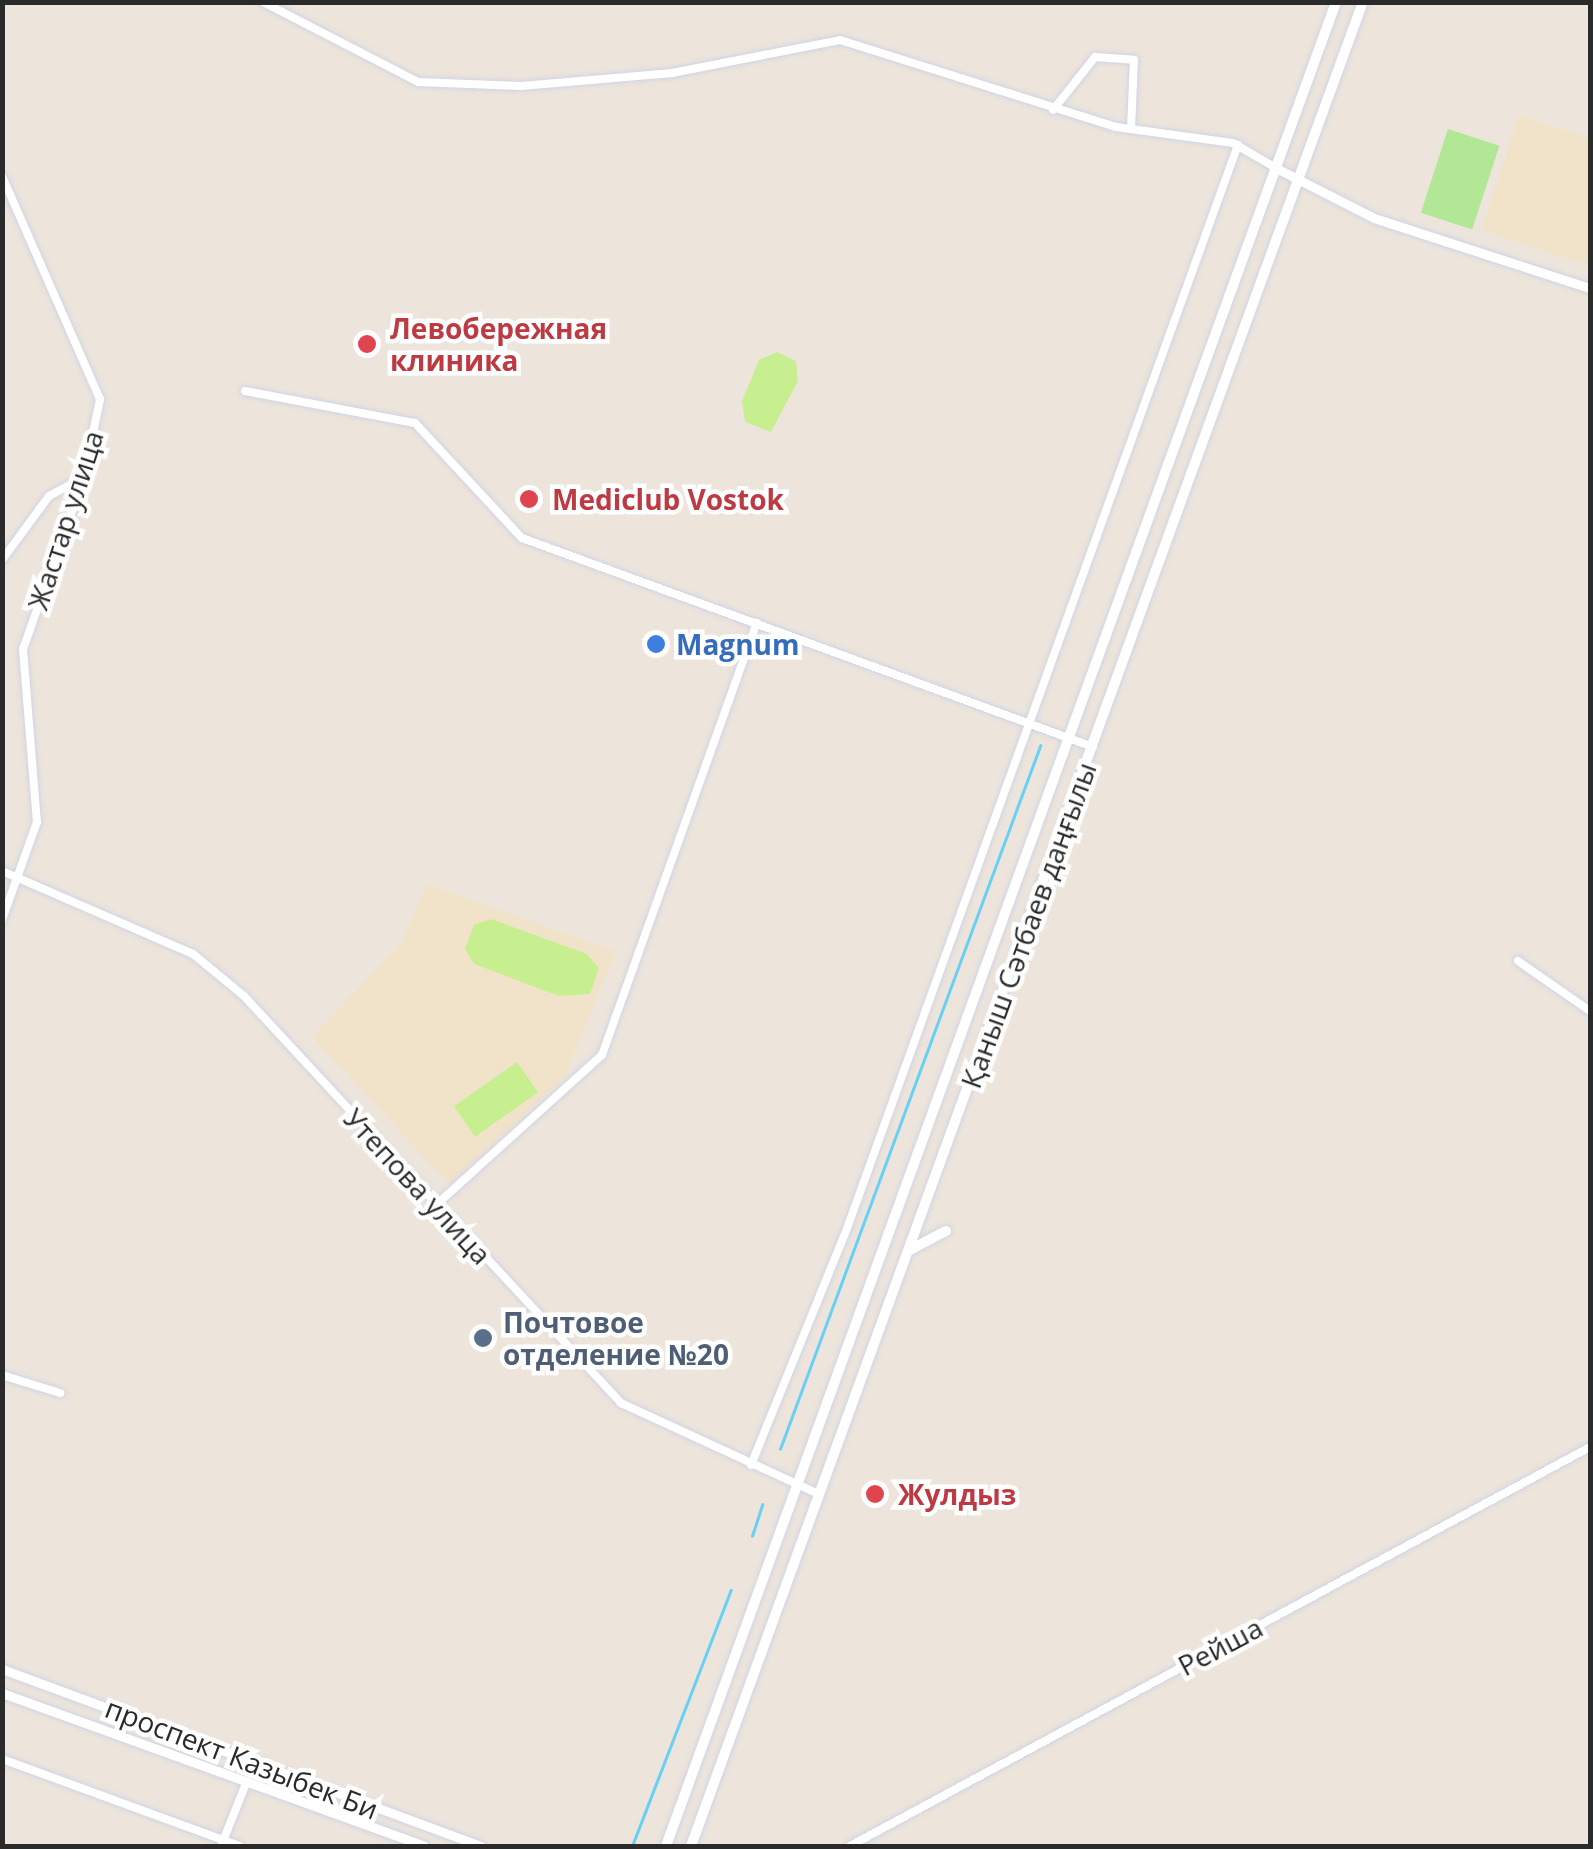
<!DOCTYPE html>
<html>
<head>
<meta charset="utf-8">
<style>
  body { margin:0 }
  #map { position:relative; width:1593px; height:1849px; overflow:hidden; background:#ede5db; font-family:"Open Sans",sans-serif }
  div>[style] { position:absolute }
  .education>* { inset:0; background:#f0e3ca }
  .green>* { inset:0; background:#b1e795; transform-origin:0 0 }
  .pitch>* { inset:0; background:#c7ef90; transform-origin:0 0 }
  .stream>* { height:2.5px; margin:-1.25px; padding:0 1.25px; transform-origin:1.25px; border-radius:1.25px; background:#68d0f5 }
  .roads { filter:drop-shadow(0 0 2px #d0d4e4) drop-shadow(0 0 2px #d0d4e4) }
  .minor>* { height:8px; margin:-4px; padding:0 4px; transform-origin:4px; border-radius:4px; background:#fff }
  .tertiary>* { height:9px; margin:-4.5px; padding:0 4.5px; transform-origin:4.5px; border-radius:4.5px; background:#fff }
  .secondary>* { height:10px; margin:-5px; padding:0 5px; transform-origin:5px; border-radius:5px; background:#fff }
  .dots>* { width:28px; height:28px; translate:-50% -50%; box-sizing:border-box; border:5px solid #fff; border-radius:50% }
  span { translate:-50% -50%; white-space:nowrap; text-align:center; line-height:1.15; -webkit-text-stroke:9px #fff; paint-order:stroke }
  .health-label { font-size:28px; color:#be3a42; font-weight:700 }
  .left { translate:0 -50%; text-align:left }
  .street-label { font-size:28px; color:#2a2a2a }
  .shop-label { font-size:28px; color:#366cbe; font-weight:700 }
  .service-label { font-size:28px; color:#4e5e75; font-weight:700 }
  .frame { position:absolute; inset:0; border:5px solid #2a2a2a; pointer-events:none }
</style>
</head>
<body>
<div id="map">
  <div class="education">
    <div style="clip-path:polygon(1519px 115px,1590px 138px,1590px 266px,1481px 230px)"></div>
    <div style="clip-path:polygon(427px 884px,616px 951px,564px 1078px,449px 1184px,312px 1037px,402px 942px)"></div>
  </div>
  <div class="green">
    <div style="left:1448px;top:129px;width:54px;height:88px;rotate:18deg"></div>
  </div>
  <div class="pitch">
    <div style="clip-path:polygon(777px 352px,796px 361px,798px 381px,771px 432px,745px 422px,742px 401px,759px 360px)"></div>
    <div style="clip-path:polygon(491px 919px,587px 954px,599px 968px,590px 994px,559px 996px,474px 964px,465px 949px,474px 925px)"></div>
    <div style="left:517px;top:1062px;width:37px;height:77px;rotate:55deg"></div>
  </div>
  <div class="stream">
    <div style="left:780px;top:1449px;width:750px;rotate:-69.7deg"></div>
    <div style="left:752px;top:1536px;width:33px;rotate:-72deg"></div>
    <div style="left:632px;top:1846px;width:274px;rotate:-68.9deg"></div>
  </div>
  <div class="roads">
    <div class="minor">
      <div style="left:263px;top:2px;width:174px;rotate:27.3deg"></div>
      <div style="left:418px;top:82px;width:103px;rotate:2.2deg"></div>
      <div style="left:521px;top:86px;width:152px;rotate:-4.9deg"></div>
      <div style="left:672px;top:73px;width:171px;rotate:-11.1deg"></div>
      <div style="left:840px;top:40px;width:289px;rotate:17.5deg"></div>
      <div style="left:1116px;top:127px;width:118px;rotate:7.8deg"></div>
      <div style="left:1233px;top:143px;width:50px;rotate:30.2deg"></div>
      <div style="left:1053px;top:110px;width:68px;rotate:-51.6deg"></div>
      <div style="left:1095px;top:57px;width:39px;rotate:4deg"></div>
      <div style="left:1134px;top:60px;width:69px;rotate:92.5deg"></div>
      <div style="left:2px;top:176px;width:244px;rotate:66.3deg"></div>
      <div style="left:100px;top:399px;width:80px;rotate:101.6deg"></div>
      <div style="left:84px;top:477px;width:182px;rotate:109.5deg"></div>
      <div style="left:23px;top:649px;width:174px;rotate:85.4deg"></div>
      <div style="left:37px;top:822px;width:104px;rotate:109.7deg"></div>
      <div style="left:245px;top:391px;width:173px;rotate:10.7deg"></div>
      <div style="left:415px;top:423px;width:157px;rotate:47.1deg"></div>
      <div style="left:522px;top:538px;width:608px;rotate:20.1deg"></div>
      <div style="left:2px;top:560px;width:79px;rotate:-53.7deg"></div>
      <div style="left:49px;top:496px;width:40px;rotate:-28deg"></div>
      <div style="left:2px;top:871px;width:208px;rotate:23.5deg"></div>
      <div style="left:193px;top:954px;width:66px;rotate:39.5deg"></div>
      <div style="left:244px;top:996px;width:555px;rotate:47.19deg"></div>
      <div style="left:621px;top:1403px;width:218px;rotate:24.7deg"></div>
      <div style="left:1518px;top:961px;width:88px;rotate:34.8deg"></div>
      <div style="left:436px;top:1205px;width:224px;rotate:-42.1deg"></div>
      <div style="left:602px;top:1055px;width:459px;rotate:-70.3deg"></div>
      <div style="left:2px;top:1375px;width:61px;rotate:17.2deg"></div>
      <div style="left:751px;top:1465px;width:249px;rotate:-67.9deg"></div>
      <div style="left:845px;top:1234px;width:1158px;rotate:-70.16deg"></div>
      <div style="left:2px;top:1759px;width:253px;rotate:20.1deg"></div>
      <div style="left:221px;top:1846px;width:70px;rotate:-68.2deg"></div>
      <div style="left:850px;top:1846px;width:841px;rotate:-28.33deg"></div>
    </div>
    <div class="tertiary">
      <div style="left:1276px;top:168px;width:110px;rotate:27deg"></div>
      <div style="left:1374px;top:218px;width:227px;rotate:18deg"></div>
      <div style="left:2px;top:1669px;width:511px;rotate:20.28deg"></div>
      <div style="left:2px;top:1693px;width:449px;rotate:19.9deg"></div>
    </div>
    <div class="secondary">
      <div style="left:908px;top:1251px;width:43px;rotate:-27.8deg"></div>
      <div style="left:666px;top:1846px;width:1962px;rotate:-70.03deg"></div>
      <div style="left:691px;top:1846px;width:1963px;rotate:-69.98deg"></div>
    </div>
  </div>
  <div class="dots">
    <div style="left:367px;top:344px;background:#e0444e"></div>
    <div style="left:529px;top:499px;background:#e0444e"></div>
    <div style="left:656px;top:644px;background:#3f7fe0"></div>
    <div style="left:483px;top:1338px;background:#5c6f8a"></div>
    <div style="left:875px;top:1494px;background:#e0444e"></div>
  </div>
  <div class="health-label">
    <span class="left" style="left:390px;top:344px">Левобережная<br>клиника</span>
    <span class="left" style="left:552px;top:499px">Mediclub Vostok</span>
    <span class="left" style="left:898px;top:1494px">Жулдыз</span>
  </div>
  <div class="street-label">
    <span style="left:65px;top:520px;rotate:-72deg">Жастар улица</span>
    <span style="left:1028px;top:925px;rotate:-70deg">Қаныш Сәтбаев даңғылы</span>
    <span style="left:418px;top:1186px;rotate:47deg">Утепова улица</span>
    <span style="left:1220px;top:1646px;rotate:-28deg">Рейша</span>
    <span style="left:242px;top:1758px;rotate:21deg">проспект Казыбек Би</span>
  </div>
  <div class="shop-label">
    <span class="left" style="left:676px;top:644px">Magnum</span>
  </div>
  <div class="service-label">
    <span class="left" style="left:503px;top:1338px">Почтовое<br>отделение №20</span>
  </div>
  <div class="frame"></div>
</div>
</body>
</html>
